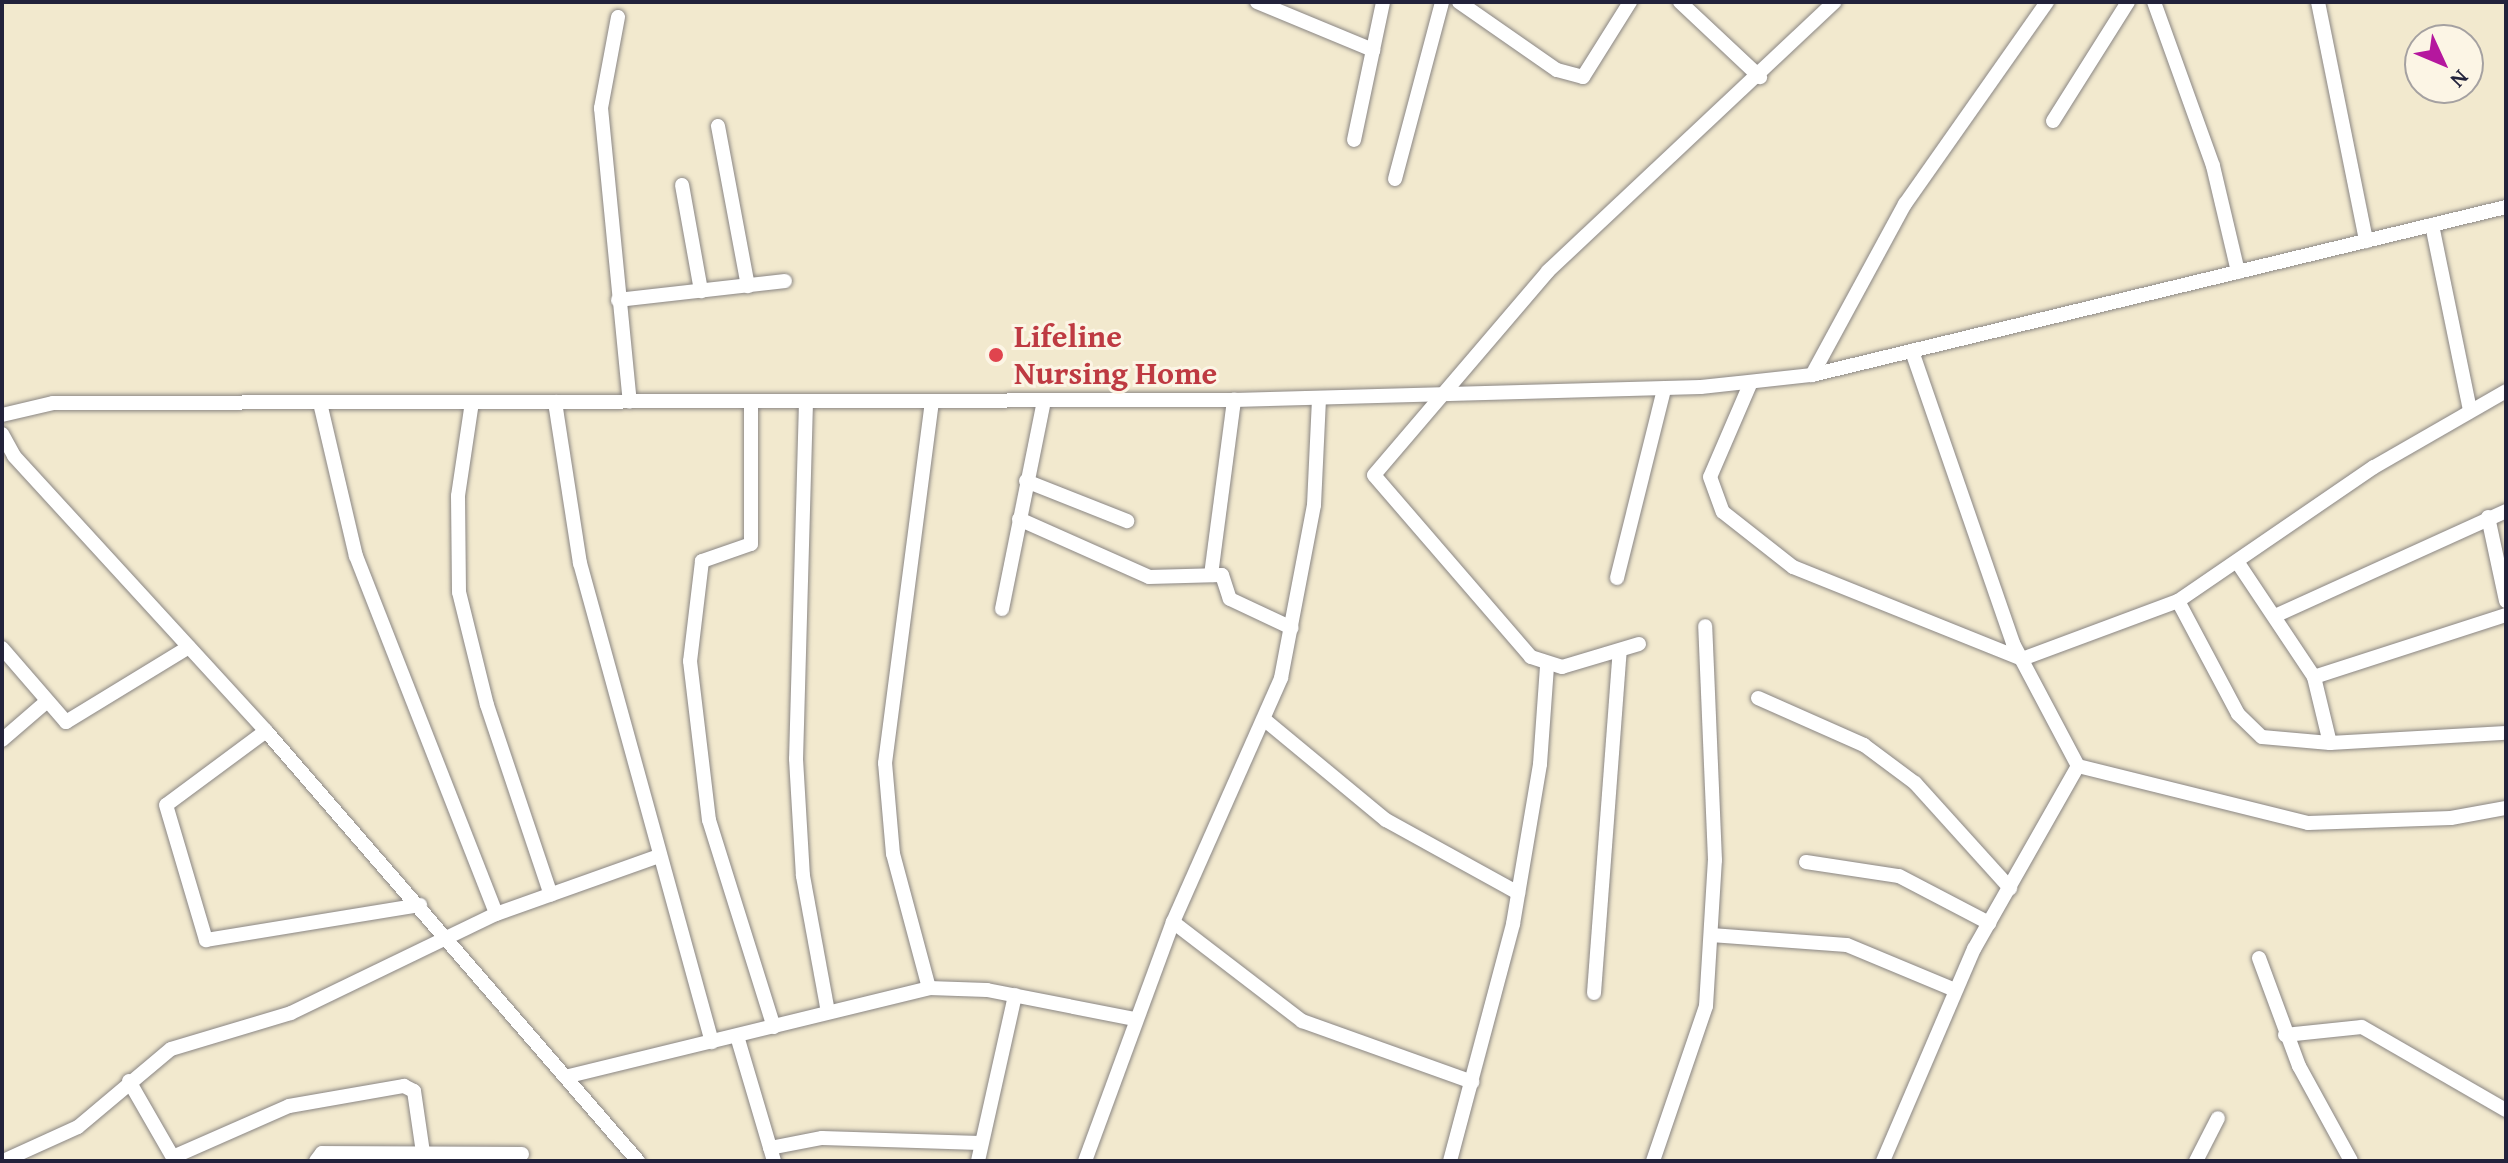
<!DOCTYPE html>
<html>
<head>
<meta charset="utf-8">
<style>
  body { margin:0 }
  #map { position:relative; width:2508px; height:1163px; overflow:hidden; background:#f2e9ce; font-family:"Gentium Book Plus",serif }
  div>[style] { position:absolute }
  .roads { filter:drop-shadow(0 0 2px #8a8684) drop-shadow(0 0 2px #8a8684) }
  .street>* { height:14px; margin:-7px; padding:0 7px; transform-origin:7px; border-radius:7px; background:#fff }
  .dots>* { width:22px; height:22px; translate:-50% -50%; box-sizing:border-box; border:4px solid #fcf5e5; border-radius:50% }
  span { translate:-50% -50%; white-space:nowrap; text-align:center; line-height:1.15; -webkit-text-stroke:6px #fcf5e5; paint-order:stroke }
  .health-label { font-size:32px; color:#be3a42; font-weight:700 }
  .left { translate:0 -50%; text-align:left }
  .frame { position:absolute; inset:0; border:4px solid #22223b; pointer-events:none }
  .north { position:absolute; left:2404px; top:24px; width:80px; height:80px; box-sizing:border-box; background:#fcf5e5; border:2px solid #a5a1a1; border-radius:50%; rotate:134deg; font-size:22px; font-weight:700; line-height:32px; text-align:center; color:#22223b }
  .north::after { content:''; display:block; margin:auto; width:28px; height:36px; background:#b5179e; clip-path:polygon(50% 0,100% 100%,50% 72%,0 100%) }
</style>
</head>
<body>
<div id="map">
  <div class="roads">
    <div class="street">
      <div style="left:1257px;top:2px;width:126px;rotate:22.5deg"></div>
      <div style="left:1459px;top:2px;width:119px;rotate:34.8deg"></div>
      <div style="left:1557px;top:70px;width:27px;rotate:15deg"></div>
      <div style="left:1583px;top:77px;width:89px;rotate:-57.9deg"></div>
      <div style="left:1680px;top:2px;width:110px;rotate:43.2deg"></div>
      <div style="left:2154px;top:2px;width:174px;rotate:70.2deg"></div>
      <div style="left:2213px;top:166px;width:109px;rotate:76.7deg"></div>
      <div style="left:2318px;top:2px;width:244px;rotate:78.6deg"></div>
      <div style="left:618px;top:17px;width:93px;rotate:100.6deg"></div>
      <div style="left:601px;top:108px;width:295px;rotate:84.4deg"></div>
      <div style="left:2053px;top:121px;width:141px;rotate:-57.8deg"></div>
      <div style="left:718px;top:126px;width:163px;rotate:79.4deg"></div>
      <div style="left:1354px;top:140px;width:141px;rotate:-78.1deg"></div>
      <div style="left:1395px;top:179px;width:183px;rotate:-75.1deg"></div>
      <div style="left:682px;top:185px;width:108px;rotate:79.8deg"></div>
      <div style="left:2432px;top:225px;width:189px;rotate:78.4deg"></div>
      <div style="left:618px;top:300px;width:168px;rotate:-6.5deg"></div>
      <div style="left:1812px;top:375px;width:195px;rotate:-61.5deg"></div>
      <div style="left:1905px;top:204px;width:247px;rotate:-54.9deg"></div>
      <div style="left:1751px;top:382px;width:103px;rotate:113.3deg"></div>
      <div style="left:1710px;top:477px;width:37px;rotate:70deg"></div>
      <div style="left:1723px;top:512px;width:89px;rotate:38.2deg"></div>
      <div style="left:1793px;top:567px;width:247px;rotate:21.9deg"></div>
      <div style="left:2022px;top:659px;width:166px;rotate:-20.4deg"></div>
      <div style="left:2178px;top:601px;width:237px;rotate:-34.4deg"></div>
      <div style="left:2374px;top:467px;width:152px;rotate:-29.9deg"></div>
      <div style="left:472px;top:402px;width:95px;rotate:98.5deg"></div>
      <div style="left:458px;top:496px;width:96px;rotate:89.4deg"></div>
      <div style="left:459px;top:592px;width:116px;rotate:76.1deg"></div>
      <div style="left:487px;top:705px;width:200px;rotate:71.4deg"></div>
      <div style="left:555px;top:402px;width:163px;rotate:81.2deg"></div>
      <div style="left:580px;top:563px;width:497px;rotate:74.6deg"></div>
      <div style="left:751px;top:402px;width:142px;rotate:90deg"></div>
      <div style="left:751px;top:544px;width:52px;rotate:160.9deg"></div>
      <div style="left:702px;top:561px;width:101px;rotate:96.8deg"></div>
      <div style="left:690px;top:661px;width:160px;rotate:83.2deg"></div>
      <div style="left:709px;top:820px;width:217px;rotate:72.6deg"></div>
      <div style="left:806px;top:402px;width:357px;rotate:91.6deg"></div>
      <div style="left:796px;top:759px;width:117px;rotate:86.6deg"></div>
      <div style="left:803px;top:876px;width:138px;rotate:79.6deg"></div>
      <div style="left:320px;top:403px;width:157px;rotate:76.8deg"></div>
      <div style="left:356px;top:556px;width:384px;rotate:68.6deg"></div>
      <div style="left:2px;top:415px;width:52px;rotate:-13.2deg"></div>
      <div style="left:53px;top:403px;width:1181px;rotate:-0.15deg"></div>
      <div style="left:1234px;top:400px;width:467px;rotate:-1.6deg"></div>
      <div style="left:1701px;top:387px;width:112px;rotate:-6.2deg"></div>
      <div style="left:1812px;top:375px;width:714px;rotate:-13.61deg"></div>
      <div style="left:2px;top:434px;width:25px;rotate:61deg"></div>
      <div style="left:14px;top:456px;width:373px;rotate:47.5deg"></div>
      <div style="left:266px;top:731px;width:569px;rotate:49.14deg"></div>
      <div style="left:1026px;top:481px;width:109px;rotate:21.6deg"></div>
      <div style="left:2488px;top:517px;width:86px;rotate:77.9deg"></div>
      <div style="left:1019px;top:519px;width:142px;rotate:24deg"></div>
      <div style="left:1149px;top:577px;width:73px;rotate:-1.6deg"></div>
      <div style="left:1222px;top:575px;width:25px;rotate:72deg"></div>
      <div style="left:1230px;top:599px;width:68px;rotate:25.1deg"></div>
      <div style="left:2238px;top:563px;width:137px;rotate:56.3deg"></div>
      <div style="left:2314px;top:677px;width:68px;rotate:76.4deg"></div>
      <div style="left:1211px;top:575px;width:177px;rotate:-82.5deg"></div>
      <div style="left:1617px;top:578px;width:195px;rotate:-76deg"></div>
      <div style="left:2178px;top:601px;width:128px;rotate:62deg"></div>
      <div style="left:2238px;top:714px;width:33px;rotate:44deg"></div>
      <div style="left:2262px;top:737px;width:68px;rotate:5deg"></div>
      <div style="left:2330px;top:743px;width:176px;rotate:-3.3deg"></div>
      <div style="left:1002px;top:609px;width:212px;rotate:-78.6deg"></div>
      <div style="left:2277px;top:615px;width:252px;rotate:-24.4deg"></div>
      <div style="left:1639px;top:644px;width:80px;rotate:163.4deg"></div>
      <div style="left:1562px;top:667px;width:33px;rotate:-162deg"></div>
      <div style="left:1531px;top:657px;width:240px;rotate:-130.8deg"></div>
      <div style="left:1374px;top:475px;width:268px;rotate:-49.5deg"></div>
      <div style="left:1548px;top:271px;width:393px;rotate:-43.2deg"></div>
      <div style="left:2px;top:648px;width:98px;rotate:49.1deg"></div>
      <div style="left:66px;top:722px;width:144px;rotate:-31.4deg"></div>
      <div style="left:2314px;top:677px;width:202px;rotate:-17.9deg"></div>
      <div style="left:1758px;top:698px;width:116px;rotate:23.9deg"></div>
      <div style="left:1864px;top:745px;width:64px;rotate:36.7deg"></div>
      <div style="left:1915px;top:783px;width:142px;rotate:47.9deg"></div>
      <div style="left:1265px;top:720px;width:157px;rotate:39.6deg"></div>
      <div style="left:1386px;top:820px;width:151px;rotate:28.9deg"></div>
      <div style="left:266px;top:731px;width:124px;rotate:143.5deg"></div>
      <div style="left:166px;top:805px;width:141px;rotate:73.5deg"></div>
      <div style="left:206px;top:940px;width:217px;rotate:-9.3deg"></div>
      <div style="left:2px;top:740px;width:58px;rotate:-40.8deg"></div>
      <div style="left:2078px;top:766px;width:237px;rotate:13.9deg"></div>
      <div style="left:2308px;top:823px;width:143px;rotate:-2deg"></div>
      <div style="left:2451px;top:818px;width:56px;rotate:-10.3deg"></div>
      <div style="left:1806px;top:862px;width:94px;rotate:8.6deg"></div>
      <div style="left:1899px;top:876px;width:102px;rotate:27.6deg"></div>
      <div style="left:1173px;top:922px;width:163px;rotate:37.5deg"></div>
      <div style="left:1302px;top:1021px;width:181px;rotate:19.7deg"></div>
      <div style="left:1711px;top:935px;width:136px;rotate:4.2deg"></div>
      <div style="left:1847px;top:945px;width:117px;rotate:22.6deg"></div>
      <div style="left:2259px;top:958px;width:115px;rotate:69.7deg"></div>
      <div style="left:2299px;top:1066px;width:108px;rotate:61.3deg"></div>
      <div style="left:929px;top:988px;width:139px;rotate:-105deg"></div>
      <div style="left:893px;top:854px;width:91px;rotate:-95deg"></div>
      <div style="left:885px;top:763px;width:365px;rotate:-82.6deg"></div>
      <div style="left:1594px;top:993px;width:343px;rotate:-85.7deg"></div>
      <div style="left:2285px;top:1035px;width:77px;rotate:-5.9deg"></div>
      <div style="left:2362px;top:1027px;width:166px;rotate:30deg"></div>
      <div style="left:737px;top:1036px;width:130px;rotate:73.5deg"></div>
      <div style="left:569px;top:1076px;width:371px;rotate:-13.7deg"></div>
      <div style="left:929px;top:988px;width:58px;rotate:2deg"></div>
      <div style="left:987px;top:990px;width:151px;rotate:11.1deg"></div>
      <div style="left:129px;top:1081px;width:92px;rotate:60.1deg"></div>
      <div style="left:770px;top:1148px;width:53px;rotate:-10.9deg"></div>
      <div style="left:822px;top:1138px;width:158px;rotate:1.8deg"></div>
      <div style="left:173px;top:1157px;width:127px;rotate:-23.7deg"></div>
      <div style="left:289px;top:1106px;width:117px;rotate:-9.9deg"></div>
      <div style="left:404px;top:1086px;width:11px;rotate:27deg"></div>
      <div style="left:414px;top:1091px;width:63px;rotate:81.7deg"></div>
      <div style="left:3px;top:1161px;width:82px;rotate:-24.4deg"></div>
      <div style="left:78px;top:1127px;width:121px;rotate:-40deg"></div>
      <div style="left:171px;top:1049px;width:125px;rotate:-16.7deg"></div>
      <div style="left:291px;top:1013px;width:228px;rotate:-25.8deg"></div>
      <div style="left:496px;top:914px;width:173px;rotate:-19.6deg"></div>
      <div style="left:316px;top:1161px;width:10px;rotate:-53deg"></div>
      <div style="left:322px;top:1153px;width:200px;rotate:0.3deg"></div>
      <div style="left:978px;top:1161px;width:170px;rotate:-77.4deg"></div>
      <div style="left:1085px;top:1161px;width:255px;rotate:-69.8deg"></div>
      <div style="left:1173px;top:922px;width:267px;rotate:-66.1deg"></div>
      <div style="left:1281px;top:678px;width:176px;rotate:-79.2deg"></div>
      <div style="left:1314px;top:505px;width:107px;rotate:-87.3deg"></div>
      <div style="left:1450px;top:1161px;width:245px;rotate:-75.1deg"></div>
      <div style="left:1513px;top:924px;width:162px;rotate:-80.4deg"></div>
      <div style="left:1540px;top:764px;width:97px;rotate:-85.9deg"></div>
      <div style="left:1653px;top:1161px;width:164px;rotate:-71.1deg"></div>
      <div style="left:1706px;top:1006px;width:146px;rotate:-86.5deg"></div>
      <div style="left:1715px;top:860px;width:234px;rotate:-92.4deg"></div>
      <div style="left:1883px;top:1161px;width:231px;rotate:-66.8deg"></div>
      <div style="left:1974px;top:949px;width:210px;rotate:-60.4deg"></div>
      <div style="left:2078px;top:766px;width:139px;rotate:-117.9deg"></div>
      <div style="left:2013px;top:643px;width:309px;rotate:-109.1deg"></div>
      <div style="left:2196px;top:1161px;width:48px;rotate:-62.9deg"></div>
    </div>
  </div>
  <div class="dots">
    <div style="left:996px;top:355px;background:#e0444e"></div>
  </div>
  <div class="health-label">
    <span class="left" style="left:1014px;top:355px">Lifeline<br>Nursing Home</span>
  </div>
  <div class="frame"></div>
  <div class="north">N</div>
</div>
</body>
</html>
